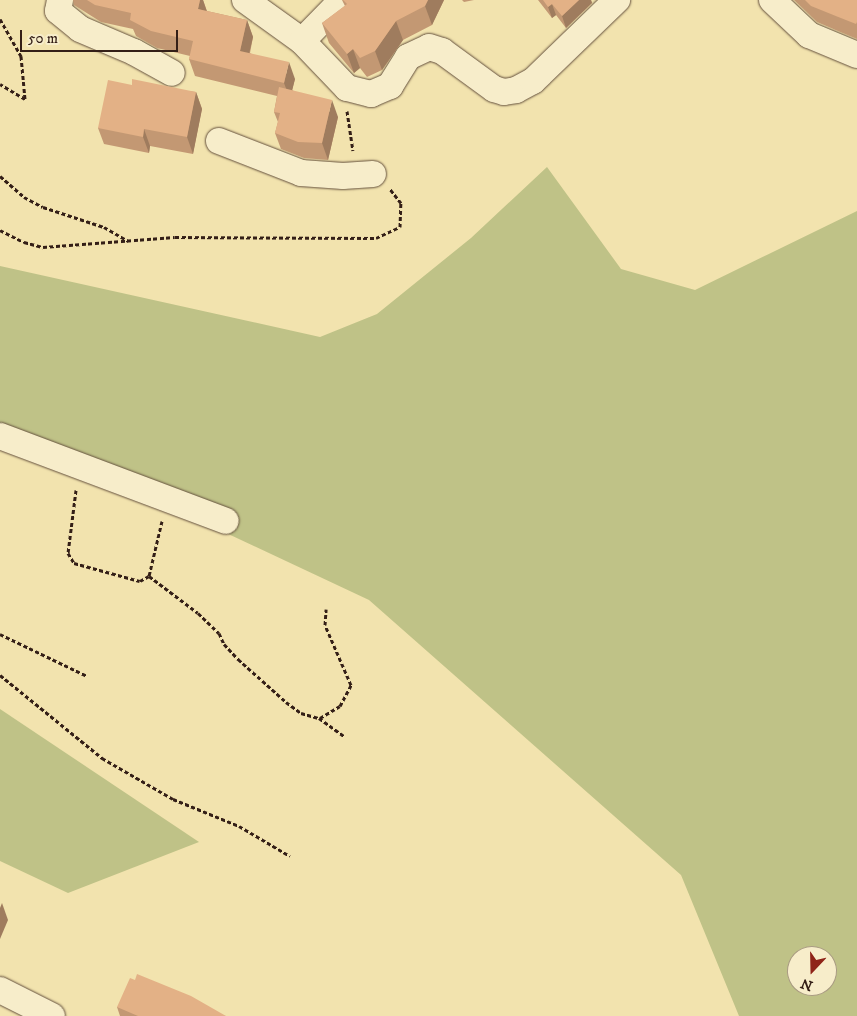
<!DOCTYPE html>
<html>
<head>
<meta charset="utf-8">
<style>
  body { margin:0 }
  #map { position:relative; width:857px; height:1016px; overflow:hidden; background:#f2e3ae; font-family:"IM FELL DW Pica",serif }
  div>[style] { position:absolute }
  .green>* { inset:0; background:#bfc287 }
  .path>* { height:3px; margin-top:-1.5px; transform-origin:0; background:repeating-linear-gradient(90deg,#341f17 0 4px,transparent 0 6.5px) }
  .roads { filter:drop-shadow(0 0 1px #64503d) drop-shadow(0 0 1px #64503d) }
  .minor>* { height:26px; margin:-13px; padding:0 13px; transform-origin:13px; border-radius:13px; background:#f7edca }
  .wall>* { inset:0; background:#c39873 }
  .shaded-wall>* { inset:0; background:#9f7c5e }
  .building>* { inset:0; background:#e3b186 }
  span { translate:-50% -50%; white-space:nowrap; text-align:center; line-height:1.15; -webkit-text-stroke:4px #f7edca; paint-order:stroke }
  .north { position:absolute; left:787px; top:946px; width:50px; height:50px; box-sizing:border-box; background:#f7edca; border:1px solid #a99b82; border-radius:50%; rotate:201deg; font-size:14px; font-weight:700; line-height:20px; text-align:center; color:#341f17 }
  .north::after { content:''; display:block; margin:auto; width:18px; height:22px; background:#8f2418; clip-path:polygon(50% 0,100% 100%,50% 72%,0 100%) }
  .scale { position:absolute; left:20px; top:30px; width:158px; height:22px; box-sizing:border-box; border:2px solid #341f17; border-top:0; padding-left:6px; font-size:15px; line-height:18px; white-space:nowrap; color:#341f17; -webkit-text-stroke:4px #f7edca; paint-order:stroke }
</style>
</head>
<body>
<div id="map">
  <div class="green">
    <div style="clip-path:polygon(evenodd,547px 167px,621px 269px,695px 290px,857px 211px,857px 1016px,739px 1016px,681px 875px,369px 600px,0 427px,0 266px,320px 337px,377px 314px,471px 238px,547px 167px,797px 956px,827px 956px,827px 986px,797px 986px,797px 956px)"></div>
    <div style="clip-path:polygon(0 709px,199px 842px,68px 893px,0 861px)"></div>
  </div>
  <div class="path">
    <div style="left:0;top:19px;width:43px;rotate:60.4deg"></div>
    <div style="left:21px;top:56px;width:43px;rotate:84.7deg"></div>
    <div style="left:25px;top:99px;width:29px;rotate:-149deg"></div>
    <div style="left:347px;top:111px;width:40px;rotate:81.5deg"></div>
    <div style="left:0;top:176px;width:32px;rotate:41deg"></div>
    <div style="left:24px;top:197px;width:21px;rotate:28deg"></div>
    <div style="left:43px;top:207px;width:64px;rotate:18.2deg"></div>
    <div style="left:104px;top:227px;width:28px;rotate:30deg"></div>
    <div style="left:0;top:230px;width:27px;rotate:27deg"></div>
    <div style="left:24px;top:242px;width:20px;rotate:15deg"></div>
    <div style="left:43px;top:247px;width:132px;rotate:-4.3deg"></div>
    <div style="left:175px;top:237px;width:201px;rotate:0.3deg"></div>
    <div style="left:376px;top:238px;width:26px;rotate:-25deg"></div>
    <div style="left:400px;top:227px;width:24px;rotate:-88deg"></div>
    <div style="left:401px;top:203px;width:18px;rotate:-128deg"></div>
    <div style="left:76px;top:490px;width:64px;rotate:97.2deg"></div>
    <div style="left:68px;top:553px;width:12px;rotate:59deg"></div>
    <div style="left:74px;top:563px;width:68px;rotate:15.3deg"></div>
    <div style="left:140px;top:581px;width:10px;rotate:-29deg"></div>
    <div style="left:162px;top:521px;width:57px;rotate:103.3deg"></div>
    <div style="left:149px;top:576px;width:61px;rotate:37.1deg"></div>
    <div style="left:198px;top:613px;width:29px;rotate:44deg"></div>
    <div style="left:219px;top:633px;width:12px;rotate:66deg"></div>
    <div style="left:224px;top:644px;width:21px;rotate:47deg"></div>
    <div style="left:238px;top:659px;width:64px;rotate:41.9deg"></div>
    <div style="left:286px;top:702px;width:19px;rotate:36deg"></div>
    <div style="left:301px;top:713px;width:19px;rotate:16deg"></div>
    <div style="left:319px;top:718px;width:32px;rotate:36deg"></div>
    <div style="left:0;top:634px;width:97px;rotate:25.8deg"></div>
    <div style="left:0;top:675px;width:132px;rotate:39.1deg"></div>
    <div style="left:102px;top:758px;width:82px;rotate:30deg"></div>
    <div style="left:173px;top:799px;width:71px;rotate:22.2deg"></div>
    <div style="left:239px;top:826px;width:59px;rotate:30.5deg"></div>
    <div style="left:320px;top:718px;width:23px;rotate:-31deg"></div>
    <div style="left:340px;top:706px;width:24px;rotate:-62deg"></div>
    <div style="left:351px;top:685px;width:65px;rotate:-113.4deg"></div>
    <div style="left:325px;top:625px;width:16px;rotate:-86deg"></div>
  </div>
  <div class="roads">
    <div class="minor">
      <div style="left:60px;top:0;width:11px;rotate:100deg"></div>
      <div style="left:58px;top:11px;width:28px;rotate:39deg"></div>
      <div style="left:80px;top:29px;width:59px;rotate:23.1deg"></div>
      <div style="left:134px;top:52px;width:43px;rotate:28.9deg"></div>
      <div style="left:245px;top:0;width:70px;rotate:35.7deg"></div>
      <div style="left:302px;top:41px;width:65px;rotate:46.2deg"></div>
      <div style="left:347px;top:88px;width:25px;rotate:14deg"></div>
      <div style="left:371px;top:94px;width:21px;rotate:-23deg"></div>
      <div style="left:390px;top:86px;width:34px;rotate:-58deg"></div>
      <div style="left:408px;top:57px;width:23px;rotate:-25deg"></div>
      <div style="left:429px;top:47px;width:14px;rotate:17deg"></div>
      <div style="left:442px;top:51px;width:64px;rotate:36.2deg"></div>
      <div style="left:494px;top:89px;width:10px;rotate:17deg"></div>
      <div style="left:504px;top:92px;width:12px;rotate:-9deg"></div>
      <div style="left:516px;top:90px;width:19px;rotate:-28deg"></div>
      <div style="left:533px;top:81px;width:117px;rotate:-44deg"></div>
      <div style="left:772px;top:0;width:51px;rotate:43.4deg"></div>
      <div style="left:809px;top:35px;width:52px;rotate:22.6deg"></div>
      <div style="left:302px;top:41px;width:57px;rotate:-45.7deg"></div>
      <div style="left:219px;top:141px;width:88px;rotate:21.3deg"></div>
      <div style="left:301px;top:173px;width:42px;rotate:4.1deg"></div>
      <div style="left:343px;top:176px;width:30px;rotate:-4deg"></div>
      <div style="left:0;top:436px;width:241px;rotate:20.6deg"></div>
      <div style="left:0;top:990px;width:58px;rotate:26.6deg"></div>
    </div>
  </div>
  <div class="wall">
    <div style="clip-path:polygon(73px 0,203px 0,207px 11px,247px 20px,253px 37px,250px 53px,295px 79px,292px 90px,338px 117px,328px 160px,304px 158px,281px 149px,275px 133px,278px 122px,274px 112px,277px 96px,195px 76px,189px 59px,190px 56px,157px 48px,136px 36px,133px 29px,101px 22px,74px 5px)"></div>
    <div style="clip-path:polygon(342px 0,444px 0,432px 25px,403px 40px,382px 70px,367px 77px,360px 68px,354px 73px,329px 43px,322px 23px,345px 6px)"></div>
    <div style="clip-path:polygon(462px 0,474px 0,464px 2px)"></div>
    <div style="clip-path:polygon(538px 0,591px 0,592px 3px,566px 28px,556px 15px,552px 18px)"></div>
    <div style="clip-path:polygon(794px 0,857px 0,857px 39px,817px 22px)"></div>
    <div style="clip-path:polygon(132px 85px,196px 92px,202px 109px,193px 154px,150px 146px,149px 153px,104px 144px,98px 128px)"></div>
    <div style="clip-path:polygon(117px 1007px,226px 1016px,120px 1016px)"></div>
  </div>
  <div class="shaded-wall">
    <div style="clip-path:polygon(200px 0,203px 0,207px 12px,198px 9px)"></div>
    <div style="clip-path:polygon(428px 0,444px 0,432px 25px,425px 6px)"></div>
    <div style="clip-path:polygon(579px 0,591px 0,592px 3px,566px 28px,562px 16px)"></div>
    <div style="clip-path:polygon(552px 4px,556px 15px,552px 18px,548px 7px)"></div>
    <div style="clip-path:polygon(247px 20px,253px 37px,246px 67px,240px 51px)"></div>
    <div style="clip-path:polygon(396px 21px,403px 40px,382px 70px,375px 51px)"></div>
    <div style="clip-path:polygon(353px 49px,360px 68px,354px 73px,347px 54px)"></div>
    <div style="clip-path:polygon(289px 62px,295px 79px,290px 99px,284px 83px)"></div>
    <div style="clip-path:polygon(196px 92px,202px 109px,193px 154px,187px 137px)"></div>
    <div style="clip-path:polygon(332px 100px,338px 117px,328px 160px,322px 143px)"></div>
    <div style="clip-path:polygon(144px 129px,150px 146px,149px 153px,143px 137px)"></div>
    <div style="clip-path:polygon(2px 903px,8px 920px,0 939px,0 908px)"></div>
  </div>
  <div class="building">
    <div style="clip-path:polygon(87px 0,200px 0,198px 9px,247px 20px,240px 51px,289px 62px,284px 83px,189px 59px,193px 41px,151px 31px,130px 20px,131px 13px,95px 5px)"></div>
    <div style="clip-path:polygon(343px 0,428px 0,425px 6px,396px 21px,375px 51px,360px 58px,353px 49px,347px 54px,322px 23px,347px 4px)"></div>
    <div style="clip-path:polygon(543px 0,579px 0,562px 16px,552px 4px,548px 7px)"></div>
    <div style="clip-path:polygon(805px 0,857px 0,857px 22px,856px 24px,811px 6px)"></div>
    <div style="clip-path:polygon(132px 79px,196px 92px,187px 137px,144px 129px,143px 137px,98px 128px,108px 80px,132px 85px)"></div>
    <div style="clip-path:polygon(279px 87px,332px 100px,322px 143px,298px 142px,275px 133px,280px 113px,274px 112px)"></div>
    <div style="clip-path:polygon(137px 974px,191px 996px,226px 1016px,138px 1016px,117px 1007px,130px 978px,135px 980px)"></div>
  </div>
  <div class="north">N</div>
  <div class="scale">50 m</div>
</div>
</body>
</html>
